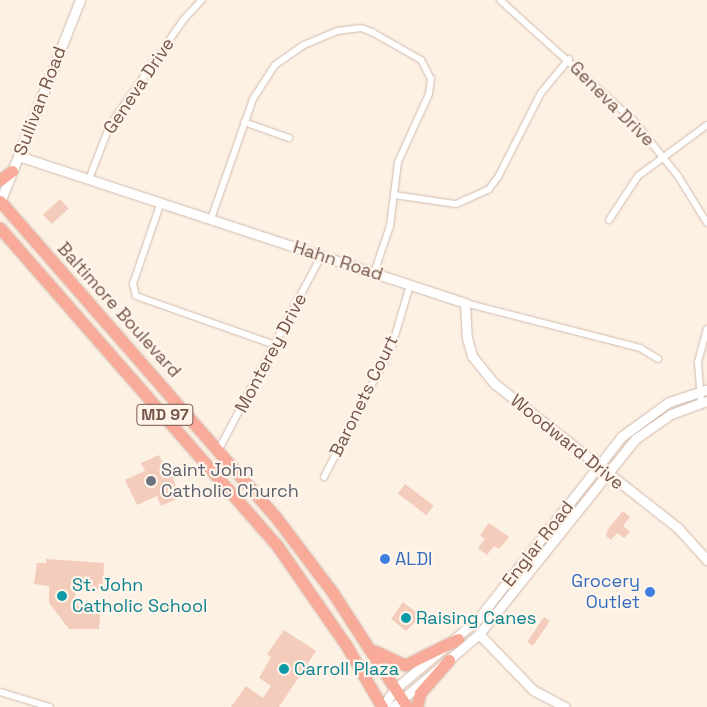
<!DOCTYPE html>
<html>
<head>
<meta charset="utf-8">
<style>
  body { margin:0 }
  #map { position:relative; width:707px; height:707px; overflow:hidden; background:#fdf1e4; font-family:"Space Grotesk",sans-serif }
  div>[style] { position:absolute }
  .building>* { inset:0; background:#f3ccbb; transform-origin:0 0 }
  .roads { filter:drop-shadow(0 0 1px #d1baad) drop-shadow(0 0 1px #d1baad) }
  .street>* { height:6px; margin:-3px; padding:0 3px; transform-origin:3px; border-radius:3px; background:#fff }
  .secondary>* { height:9px; margin:-4.5px; padding:0 4.5px; transform-origin:4.5px; border-radius:4.5px; background:#fff }
  .highway>* { height:11px; margin:-5.5px; padding:0 5.5px; transform-origin:5.5px; border-radius:5.5px; background:#f9aa99 }
  .dots>* { width:14px; height:14px; translate:-50% -50%; box-sizing:border-box; border:2px solid #fff5eb; border-radius:50% }
  span { translate:-50% -50%; white-space:nowrap; text-align:center; line-height:1.15; -webkit-text-stroke:4.5px #fff5eb; paint-order:stroke }
  .shield-label span { padding:1px 4px; background:#fff5eb; border:1px solid; border-radius:4px; -webkit-text-stroke-width:0 }
  .shield-label { font-size:16px; color:#765549; font-weight:700 }
  .street-label { font-size:18px; color:#765549 }
  .worship-label { font-size:18px; color:#5b616d }
  .left { translate:0 -50%; text-align:left }
  .shop-label { font-size:18px; color:#366cbe }
  .right { translate:-100% -50%; text-align:right }
  .culture-label { font-size:18px; color:#0d838f }
</style>
</head>
<body>
<div id="map">
  <div class="building">
    <div style="left:60px;top:199px;width:13px;height:23px;rotate:48deg"></div>
    <div style="clip-path:polygon(159px 455px,165px 468px,170px 466px,179px 498px,161px 506px,157px 496px,137px 505px,125px 480px,145px 471px,141px 463px)"></div>
    <div style="left:405px;top:484px;width:36px;height:12px;rotate:37deg"></div>
    <div style="clip-path:polygon(623px 511px,630px 517px,623px 526px,630px 532px,624px 538px,617px 533px,611px 540px,606px 536px,608px 529px)"></div>
    <div style="clip-path:polygon(489px 523px,509px 537px,499px 549px,494px 546px,487px 555px,478px 548px,485px 539px,480px 535px)"></div>
    <div style="clip-path:polygon(46px 559px,104px 563px,103px 589px,76px 589px,74px 604px,101px 606px,99px 629px,69px 629px,49px 603px,49px 586px,34px 584px,37px 563px,46px 563px)"></div>
    <div style="clip-path:polygon(403px 602px,421px 616px,406px 631px,391px 619px)"></div>
    <div style="left:544px;top:617px;width:7px;height:30px;rotate:34deg"></div>
    <div style="clip-path:polygon(284px 630px,316px 651px,279px 707px,231px 707px,246px 686px,263px 698px,271px 686px,259px 678px,271px 657px,267px 654px)"></div>
  </div>
  <div class="roads">
    <div class="street">
      <div style="left:500px;top:0;width:179px;rotate:42.1deg"></div>
      <div style="left:633px;top:120px;width:72px;rotate:51.2deg"></div>
      <div style="left:678px;top:176px;width:55px;rotate:58.3deg"></div>
      <div style="left:244px;top:122px;width:48px;rotate:19.6deg"></div>
      <div style="left:89px;top:179px;width:58px;rotate:-68.7deg"></div>
      <div style="left:110px;top:125px;width:129px;rotate:-55.1deg"></div>
      <div style="left:184px;top:19px;width:26px;rotate:-47deg"></div>
      <div style="left:394px;top:195px;width:63px;rotate:8.3deg"></div>
      <div style="left:456px;top:204px;width:35px;rotate:-24deg"></div>
      <div style="left:488px;top:190px;width:16px;rotate:-52deg"></div>
      <div style="left:498px;top:177px;width:94px;rotate:-62.9deg"></div>
      <div style="left:541px;top:93px;width:44px;rotate:-50.5deg"></div>
      <div style="left:161px;top:202px;width:87px;rotate:108.9deg"></div>
      <div style="left:133px;top:284px;width:12px;rotate:76deg"></div>
      <div style="left:136px;top:296px;width:147px;rotate:19.4deg"></div>
      <div style="left:211px;top:219px;width:127px;rotate:-70.7deg"></div>
      <div style="left:253px;top:99px;width:40px;rotate:-57.1deg"></div>
      <div style="left:275px;top:65px;width:35px;rotate:-35deg"></div>
      <div style="left:304px;top:45px;width:36px;rotate:-23deg"></div>
      <div style="left:337px;top:31px;width:24px;rotate:-7deg"></div>
      <div style="left:361px;top:28px;width:12px;rotate:20deg"></div>
      <div style="left:372px;top:32px;width:56px;rotate:29.7deg"></div>
      <div style="left:421px;top:60px;width:21px;rotate:62deg"></div>
      <div style="left:431px;top:79px;width:15px;rotate:98deg"></div>
      <div style="left:429px;top:94px;width:75px;rotate:114.5deg"></div>
      <div style="left:398px;top:162px;width:64px;rotate:97.1deg"></div>
      <div style="left:390px;top:226px;width:50px;rotate:108.8deg"></div>
      <div style="left:609px;top:220px;width:53px;rotate:-56.6deg"></div>
      <div style="left:638px;top:176px;width:86px;rotate:-36.5deg"></div>
      <div style="left:465px;top:303px;width:181px;rotate:14.4deg"></div>
      <div style="left:640px;top:348px;width:21px;rotate:31deg"></div>
      <div style="left:701px;top:402px;width:40px;rotate:-94.3deg"></div>
      <div style="left:698px;top:362px;width:34px;rotate:-75deg"></div>
      <div style="left:219px;top:449px;width:218px;rotate:-62.1deg"></div>
      <div style="left:324px;top:477px;width:148px;rotate:-62.6deg"></div>
      <div style="left:392px;top:346px;width:64px;rotate:-73.6deg"></div>
      <div style="left:0;top:692px;width:52px;rotate:16.7deg"></div>
    </div>
    <div class="secondary">
      <div style="left:18px;top:156px;width:471px;rotate:18.2deg"></div>
      <div style="left:465px;top:303px;width:35px;rotate:87deg"></div>
      <div style="left:467px;top:338px;width:19px;rotate:74deg"></div>
      <div style="left:472px;top:356px;width:36px;rotate:51deg"></div>
      <div style="left:495px;top:384px;width:231px;rotate:38.2deg"></div>
      <div style="left:677px;top:527px;width:45px;rotate:47.7deg"></div>
      <div style="left:0;top:202px;width:217px;rotate:-68.4deg"></div>
      <div style="left:479px;top:634px;width:78px;rotate:46deg"></div>
      <div style="left:533px;top:690px;width:36px;rotate:28deg"></div>
      <div style="left:382px;top:707px;width:24px;rotate:-54deg"></div>
      <div style="left:396px;top:688px;width:107px;rotate:-40.1deg"></div>
      <div style="left:478px;top:619px;width:231px;rotate:-51.8deg"></div>
      <div style="left:621px;top:437px;width:59px;rotate:-36.1deg"></div>
      <div style="left:669px;top:402px;width:40px;rotate:-18deg"></div>
      <div style="left:393px;top:707px;width:113px;rotate:-40.3deg"></div>
      <div style="left:479px;top:634px;width:250px;rotate:-51.3deg"></div>
      <div style="left:635px;top:439px;width:44px;rotate:-34.8deg"></div>
      <div style="left:671px;top:414px;width:38px;rotate:-20deg"></div>
    </div>
    <div class="highway">
      <div style="left:0;top:180px;width:15px;rotate:-37deg"></div>
      <div style="left:0;top:201px;width:418px;rotate:48.9deg"></div>
      <div style="left:275px;top:516px;width:96px;rotate:53deg"></div>
      <div style="left:333px;top:593px;width:136px;rotate:57deg"></div>
      <div style="left:0;top:228px;width:420px;rotate:48.9deg"></div>
      <div style="left:276px;top:544px;width:123px;rotate:55.3deg"></div>
      <div style="left:346px;top:645px;width:72px;rotate:59.9deg"></div>
      <div style="left:375px;top:651px;width:33px;rotate:25deg"></div>
      <div style="left:405px;top:665px;width:59px;rotate:-26.1deg"></div>
      <div style="left:417px;top:707px;width:14px;rotate:-78deg"></div>
      <div style="left:420px;top:693px;width:44px;rotate:-48.7deg"></div>
    </div>
  </div>
  <div class="dots">
    <div style="left:151px;top:481px;background:#6b7280"></div>
    <div style="left:385px;top:559px;background:#3f7fe0"></div>
    <div style="left:650px;top:592px;background:#3f7fe0"></div>
    <div style="left:62px;top:596px;background:#0f9aa8"></div>
    <div style="left:406px;top:618px;background:#0f9aa8"></div>
    <div style="left:284px;top:669px;background:#0f9aa8"></div>
  </div>
  <div class="shield-label">
    <span style="left:165px;top:415px">MD 97</span>
  </div>
  <div class="street-label">
    <span style="left:139px;top:86px;rotate:-56deg">Geneva Drive</span>
    <span style="left:40px;top:101px;rotate:-69deg">Sullivan Road</span>
    <span style="left:612px;top:104px;rotate:45deg">Geneva Drive</span>
    <span style="left:338px;top:261px;rotate:18deg">Hahn Road</span>
    <span style="left:119px;top:310px;rotate:48deg">Baltimore Boulevard</span>
    <span style="left:271px;top:353px;rotate:-62deg">Monterey Drive</span>
    <span style="left:364px;top:396px;rotate:-64deg">Baronets Court</span>
    <span style="left:567px;top:442px;rotate:39deg">Woodward Drive</span>
    <span style="left:538px;top:544px;rotate:-52deg">Englar Road</span>
  </div>
  <div class="worship-label">
    <span class="left" style="left:161px;top:481px">Saint John<br>Catholic Church</span>
  </div>
  <div class="shop-label">
    <span class="left" style="left:395px;top:559px">ALDI</span>
    <span class="right" style="left:640px;top:592px">Grocery<br>Outlet</span>
  </div>
  <div class="culture-label">
    <span class="left" style="left:72px;top:596px">St. John<br>Catholic School</span>
    <span class="left" style="left:416px;top:618px">Raising Canes</span>
    <span class="left" style="left:294px;top:669px">Carroll Plaza</span>
  </div>
</div>
</body>
</html>
